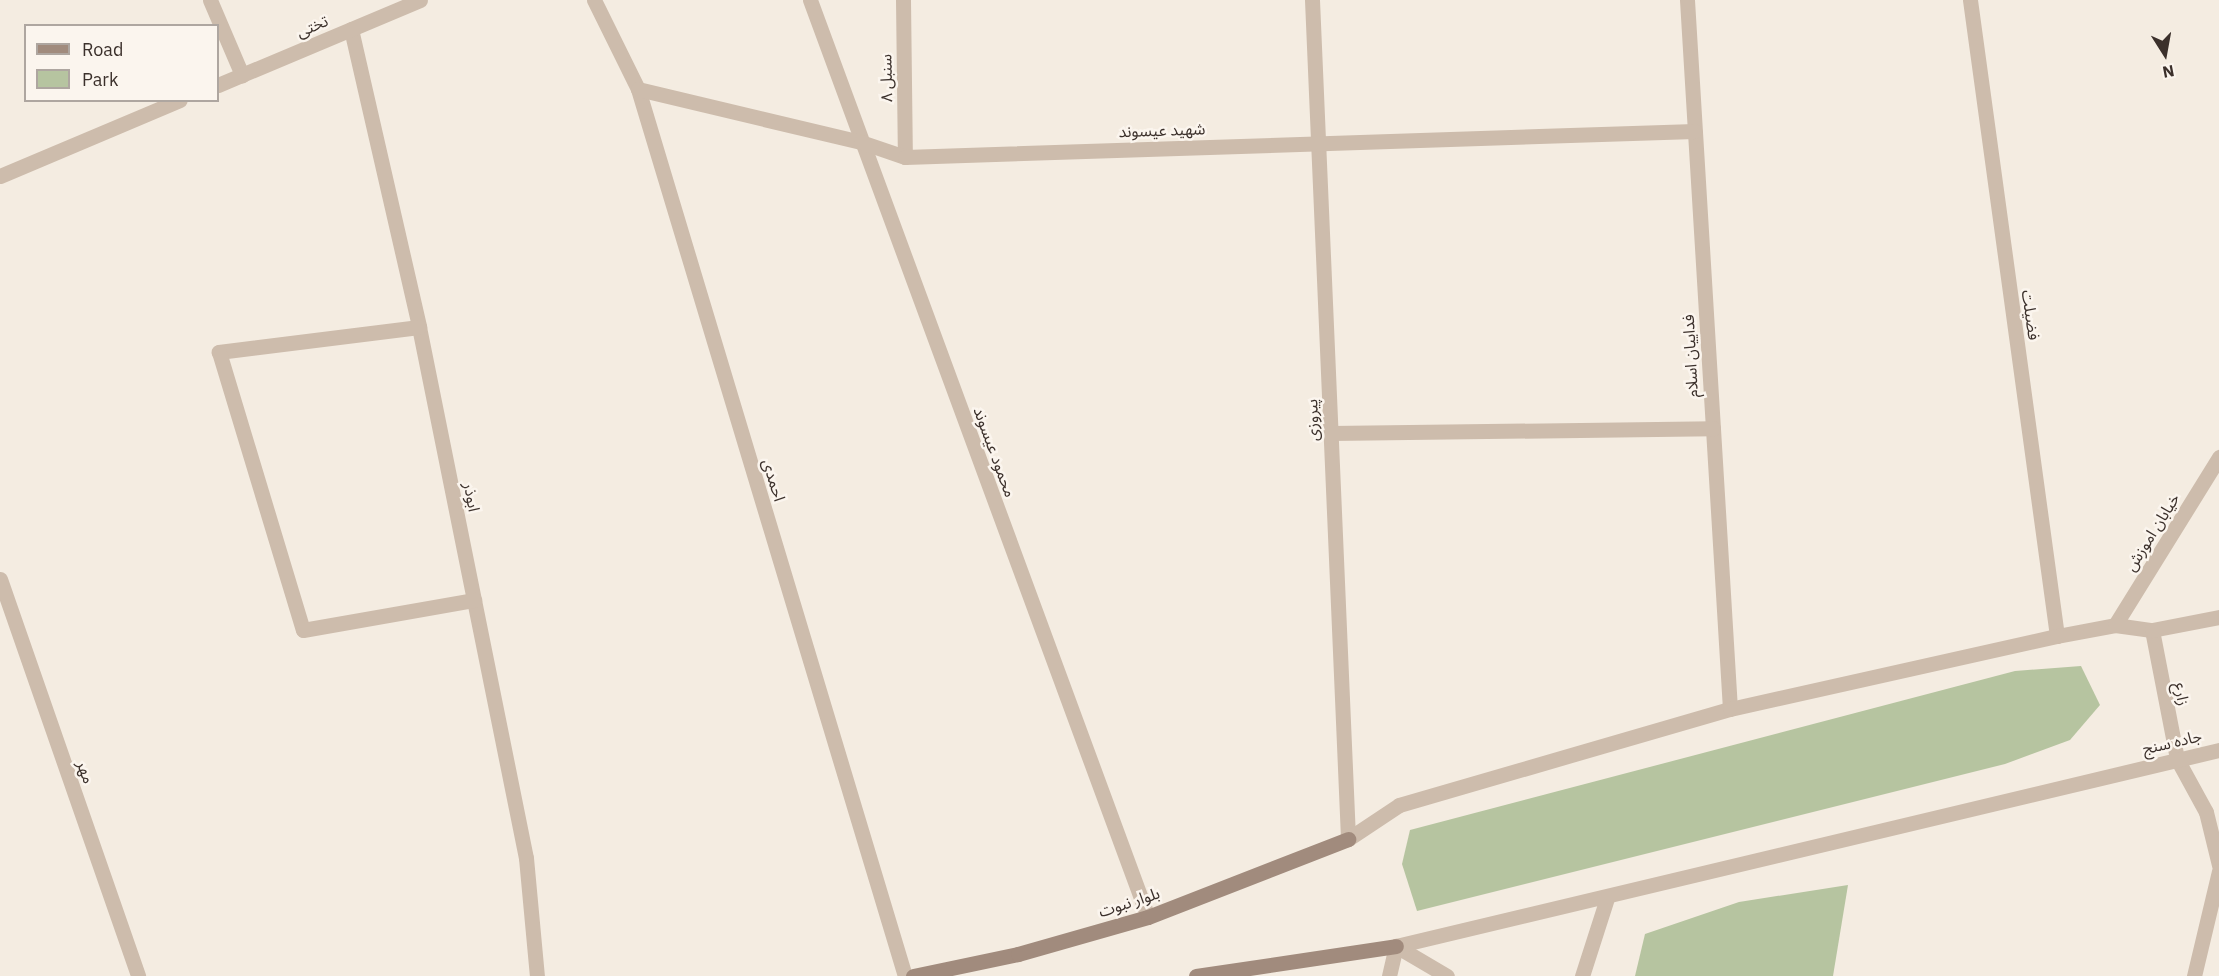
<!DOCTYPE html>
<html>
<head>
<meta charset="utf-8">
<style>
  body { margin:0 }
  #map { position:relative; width:2219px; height:976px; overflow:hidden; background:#f4ece1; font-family:"IBM Plex Sans","Noto Sans Arabic",sans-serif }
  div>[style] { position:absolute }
  .green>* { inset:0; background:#b6c4a0 }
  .minor>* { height:15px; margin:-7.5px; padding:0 7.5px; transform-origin:7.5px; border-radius:7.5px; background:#cdbcac }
  .tertiary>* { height:15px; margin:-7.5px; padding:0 7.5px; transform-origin:7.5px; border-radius:7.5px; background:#cdbcac }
  .secondary>* { height:15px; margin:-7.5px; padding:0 7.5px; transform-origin:7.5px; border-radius:7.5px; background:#a18b7d }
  span { translate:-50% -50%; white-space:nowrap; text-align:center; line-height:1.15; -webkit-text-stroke:5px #fbf5ee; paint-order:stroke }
  .street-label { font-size:16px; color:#3b302b }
  .legend { position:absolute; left:24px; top:24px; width:195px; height:78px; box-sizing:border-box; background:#fbf5ee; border:2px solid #aea6a0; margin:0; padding:8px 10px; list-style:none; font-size:18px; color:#3b302b }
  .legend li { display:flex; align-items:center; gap:12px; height:30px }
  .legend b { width:30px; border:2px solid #aea6a0 }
  .north { position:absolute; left:2135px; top:24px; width:60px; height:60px; -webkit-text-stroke:4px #fbf5ee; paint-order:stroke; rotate:169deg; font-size:16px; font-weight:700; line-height:24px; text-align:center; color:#3b302b }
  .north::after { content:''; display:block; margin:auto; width:21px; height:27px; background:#3b302b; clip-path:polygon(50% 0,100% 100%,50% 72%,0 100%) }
</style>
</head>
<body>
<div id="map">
  <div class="green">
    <div style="clip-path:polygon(2081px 666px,2100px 705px,2070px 740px,2005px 764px,1417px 911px,1402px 864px,1410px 830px,2015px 671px)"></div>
    <div style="clip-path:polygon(1848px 885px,1833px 976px,1635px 976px,1645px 934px,1739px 902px)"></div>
  </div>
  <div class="minor">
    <div style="left:210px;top:0;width:82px;rotate:66.9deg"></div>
    <div style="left:594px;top:0;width:99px;rotate:63.7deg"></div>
    <div style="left:638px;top:89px;width:926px;rotate:73.25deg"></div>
    <div style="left:810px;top:0;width:977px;rotate:69.77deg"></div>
    <div style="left:903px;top:0;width:157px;rotate:89.3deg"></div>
    <div style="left:1312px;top:0;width:840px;rotate:87.54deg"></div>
    <div style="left:1687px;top:0;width:710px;rotate:86.53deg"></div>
    <div style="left:1970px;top:0;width:642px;rotate:82.21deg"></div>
    <div style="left:351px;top:29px;width:306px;rotate:77.1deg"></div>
    <div style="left:419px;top:327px;width:542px;rotate:78.61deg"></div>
    <div style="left:526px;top:858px;width:119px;rotate:84.7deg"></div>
    <div style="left:638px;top:89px;width:229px;rotate:13.4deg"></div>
    <div style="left:861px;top:142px;width:46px;rotate:18.8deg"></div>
    <div style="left:905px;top:157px;width:790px;rotate:-1.89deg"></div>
    <div style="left:419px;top:327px;width:202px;rotate:172.9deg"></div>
    <div style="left:219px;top:352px;width:290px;rotate:73.2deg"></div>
    <div style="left:303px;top:630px;width:174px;rotate:-10deg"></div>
    <div style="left:1331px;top:433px;width:382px;rotate:-0.7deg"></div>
    <div style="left:0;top:579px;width:420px;rotate:70.8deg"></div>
    <div style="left:2115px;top:625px;width:198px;rotate:-58.2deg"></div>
    <div style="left:2152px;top:630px;width:131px;rotate:79deg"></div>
    <div style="left:2177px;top:759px;width:60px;rotate:61.3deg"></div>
    <div style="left:2206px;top:812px;width:55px;rotate:76.2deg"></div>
    <div style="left:1389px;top:976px;width:31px;rotate:-77deg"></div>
    <div style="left:1396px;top:946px;width:59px;rotate:30.5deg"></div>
    <div style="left:1582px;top:976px;width:82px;rotate:-72.2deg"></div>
    <div style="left:2194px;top:976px;width:108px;rotate:-76.6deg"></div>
  </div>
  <div class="tertiary">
    <div style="left:218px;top:85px;width:219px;rotate:-22.8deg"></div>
    <div style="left:0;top:176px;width:195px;rotate:-22.9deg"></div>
    <div style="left:1348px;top:839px;width:61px;rotate:-33.7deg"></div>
    <div style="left:1399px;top:805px;width:345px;rotate:-16.2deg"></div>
    <div style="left:1730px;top:709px;width:335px;rotate:-12.6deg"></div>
    <div style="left:2057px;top:636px;width:59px;rotate:-10.7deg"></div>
    <div style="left:2115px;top:625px;width:37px;rotate:8deg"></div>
    <div style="left:2152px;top:630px;width:68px;rotate:-11deg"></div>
    <div style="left:1396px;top:946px;width:846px;rotate:-13.4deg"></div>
  </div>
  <div class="secondary">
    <div style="left:913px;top:976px;width:107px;rotate:-11.8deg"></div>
    <div style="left:1018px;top:954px;width:135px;rotate:-15.9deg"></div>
    <div style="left:1148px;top:917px;width:215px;rotate:-21.3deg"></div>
    <div style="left:1196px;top:976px;width:202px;rotate:-8.5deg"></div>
  </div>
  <div class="street-label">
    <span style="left:312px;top:26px;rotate:-23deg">تختی</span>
    <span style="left:886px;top:78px;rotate:-91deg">سنبل ۸</span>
    <span style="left:1162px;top:130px;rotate:-2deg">شهید عیسوند</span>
    <span style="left:2031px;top:315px;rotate:82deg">فضیلت</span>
    <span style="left:1690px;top:356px;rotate:-93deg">فداییان اسلام</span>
    <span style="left:1312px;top:420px;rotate:-92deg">پیروزی</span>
    <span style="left:995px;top:452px;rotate:70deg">محمود عیسوند</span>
    <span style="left:774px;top:480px;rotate:73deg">احمدی</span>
    <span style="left:472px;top:497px;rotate:79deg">ابوذر</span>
    <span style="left:2152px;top:532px;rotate:-58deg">خیابان اموزش</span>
    <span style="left:2182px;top:694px;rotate:79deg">زارع</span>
    <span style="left:2172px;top:742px;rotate:-13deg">جاده سنج</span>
    <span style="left:86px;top:772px;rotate:71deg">مهر</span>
    <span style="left:1129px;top:902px;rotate:-18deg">بلوار نبوت</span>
  </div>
  <ul class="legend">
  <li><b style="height:8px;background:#a18b7d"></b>Road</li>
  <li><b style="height:16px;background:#b6c4a0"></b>Park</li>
  </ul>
  <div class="north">N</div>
</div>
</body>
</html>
